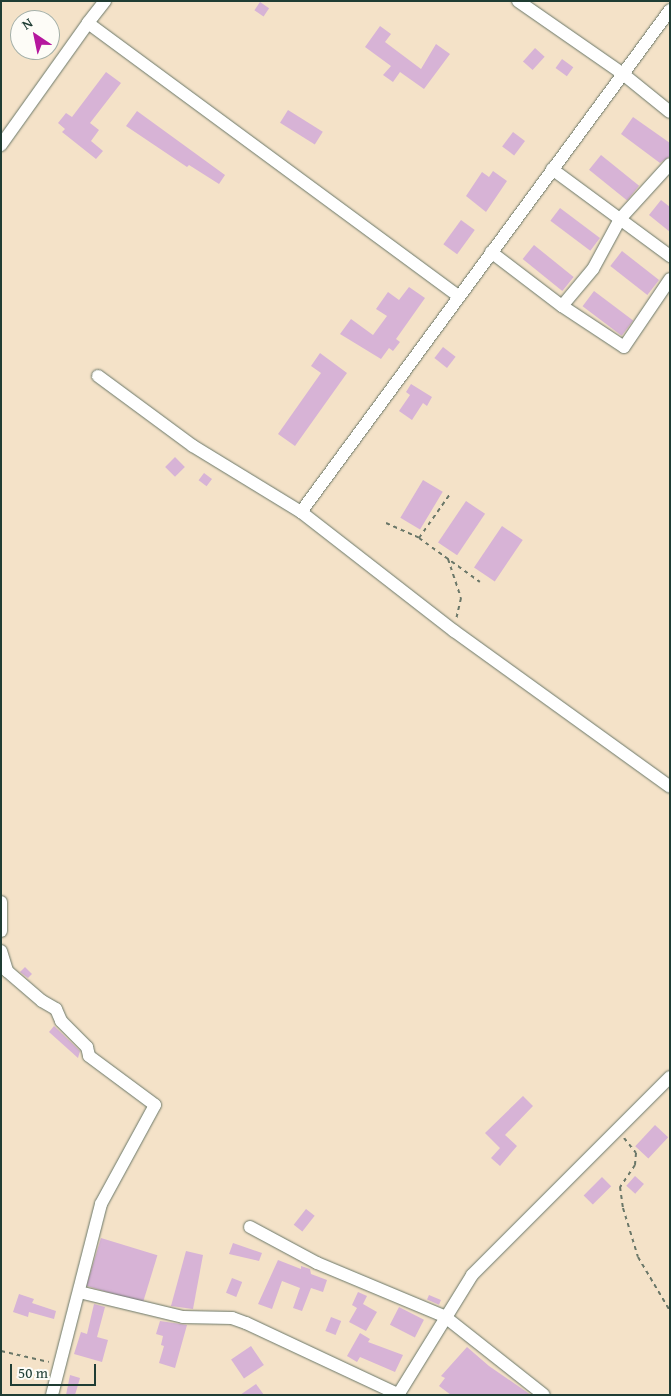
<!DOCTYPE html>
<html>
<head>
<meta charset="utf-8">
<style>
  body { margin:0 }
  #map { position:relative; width:671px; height:1396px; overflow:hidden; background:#f4e2c8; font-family:"Gentium Book Plus",serif }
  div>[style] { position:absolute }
  .building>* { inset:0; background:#d7b3d6; transform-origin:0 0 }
  .path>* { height:2px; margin-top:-1px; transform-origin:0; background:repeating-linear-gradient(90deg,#6a7768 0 4px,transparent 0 8px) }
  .roads { filter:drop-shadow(0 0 1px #6a7768) drop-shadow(0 0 1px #6a7768) }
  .minor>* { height:12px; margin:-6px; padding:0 6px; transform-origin:6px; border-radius:6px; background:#fff }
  span { translate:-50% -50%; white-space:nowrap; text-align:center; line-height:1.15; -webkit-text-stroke:4px #fdfcf7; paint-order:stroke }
  .frame { position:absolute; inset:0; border:2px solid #1f3d34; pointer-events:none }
  .north { position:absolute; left:10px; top:10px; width:50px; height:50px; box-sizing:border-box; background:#fdfcf7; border:1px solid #a4b0a9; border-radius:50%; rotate:326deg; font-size:14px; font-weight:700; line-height:20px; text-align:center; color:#1f3d34 }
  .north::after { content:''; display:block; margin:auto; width:18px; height:22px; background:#b5179e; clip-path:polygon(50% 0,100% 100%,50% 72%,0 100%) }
  .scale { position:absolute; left:10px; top:1364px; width:86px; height:22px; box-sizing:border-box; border:2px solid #1f3d34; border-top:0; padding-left:6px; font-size:15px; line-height:18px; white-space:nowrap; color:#1f3d34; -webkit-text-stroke:4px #fdfcf7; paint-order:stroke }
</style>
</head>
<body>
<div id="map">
  <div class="building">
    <div style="left:260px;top:2px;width:11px;height:10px;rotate:34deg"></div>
    <div style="clip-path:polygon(380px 26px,391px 34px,385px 42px,421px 69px,436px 44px,450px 54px,424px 89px,400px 72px,393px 82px,383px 75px,391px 66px,365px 47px)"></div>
    <div style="left:535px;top:48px;width:13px;height:18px;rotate:42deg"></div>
    <div style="left:562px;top:59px;width:14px;height:11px;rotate:36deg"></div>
    <div style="clip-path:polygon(106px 72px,121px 83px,90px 123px,99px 130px,91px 141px,103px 151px,96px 159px,62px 132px,65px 129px,58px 123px,66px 113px,72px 117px)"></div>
    <div style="left:288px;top:110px;width:41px;height:15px;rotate:32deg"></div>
    <div style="clip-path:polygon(137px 111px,225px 175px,219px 184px,189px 165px,187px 167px,126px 126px)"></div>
    <div style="clip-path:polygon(633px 117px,670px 143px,670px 156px,660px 163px,621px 134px)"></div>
    <div style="left:513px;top:132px;width:15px;height:18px;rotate:37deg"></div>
    <div style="left:601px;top:155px;width:49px;height:19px;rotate:39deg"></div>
    <div style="clip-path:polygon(493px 171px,507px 181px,486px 212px,466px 196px,482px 172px,489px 177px)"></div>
    <div style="clip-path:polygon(661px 200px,670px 207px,670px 232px,649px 215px)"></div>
    <div style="left:560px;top:208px;width:50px;height:16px;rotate:37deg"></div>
    <div style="left:461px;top:220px;width:17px;height:30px;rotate:36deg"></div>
    <div style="left:534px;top:245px;width:51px;height:18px;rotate:39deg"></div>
    <div style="left:622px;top:251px;width:47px;height:19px;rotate:38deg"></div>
    <div style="clip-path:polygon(409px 287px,425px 298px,396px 339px,400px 342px,393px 351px,389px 348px,381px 359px,340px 334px,351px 319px,373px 335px,387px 316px,376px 309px,388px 292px,399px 300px)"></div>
    <div style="left:594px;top:291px;width:49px;height:19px;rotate:37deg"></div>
    <div style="left:443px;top:347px;width:16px;height:14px;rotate:38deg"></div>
    <div style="clip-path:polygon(320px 353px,347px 373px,295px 446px,278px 434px,321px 373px,311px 366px)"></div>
    <div style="clip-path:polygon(411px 384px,432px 397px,427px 406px,423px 403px,412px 420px,399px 411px,410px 395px,406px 392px)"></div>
    <div style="left:175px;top:457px;width:14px;height:14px;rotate:45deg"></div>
    <div style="left:204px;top:473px;width:10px;height:9px;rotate:37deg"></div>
    <div style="left:423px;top:480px;width:23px;height:44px;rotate:31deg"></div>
    <div style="left:466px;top:501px;width:23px;height:50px;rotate:34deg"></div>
    <div style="left:502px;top:526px;width:25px;height:50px;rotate:34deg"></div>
    <div style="clip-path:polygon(25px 967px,32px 974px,28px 978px,20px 972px)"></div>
    <div style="clip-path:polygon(54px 1026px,80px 1051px,78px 1058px,49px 1032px)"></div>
    <div style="clip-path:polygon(523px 1096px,533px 1106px,505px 1135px,517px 1146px,500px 1166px,491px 1158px,500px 1148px,485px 1133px)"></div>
    <div style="left:655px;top:1125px;width:18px;height:29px;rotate:43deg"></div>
    <div style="left:635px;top:1176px;width:12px;height:13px;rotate:42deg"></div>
    <div style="left:602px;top:1177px;width:13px;height:26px;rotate:45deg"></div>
    <div style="left:306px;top:1209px;width:11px;height:20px;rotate:38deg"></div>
    <div style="left:101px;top:1238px;width:59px;height:50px;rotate:17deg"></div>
    <div style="clip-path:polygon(233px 1243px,262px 1253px,259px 1261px,229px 1254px)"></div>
    <div style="clip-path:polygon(186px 1251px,203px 1255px,193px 1309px,171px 1306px)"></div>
    <div style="clip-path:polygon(278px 1260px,301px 1269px,301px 1266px,310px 1269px,311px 1274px,327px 1280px,323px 1292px,311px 1288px,302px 1311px,293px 1308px,300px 1288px,282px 1281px,272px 1309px,258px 1304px)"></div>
    <div style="left:232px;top:1278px;width:11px;height:16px;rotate:22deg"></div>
    <div style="clip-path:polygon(358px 1292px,367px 1296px,363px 1304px,377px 1312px,366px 1331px,349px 1322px,357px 1308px,352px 1305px)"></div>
    <div style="clip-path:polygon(19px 1294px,34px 1299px,32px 1303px,56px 1311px,54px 1319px,29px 1312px,28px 1317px,13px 1312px)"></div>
    <div style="left:429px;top:1295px;width:13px;height:5px;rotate:23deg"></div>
    <div style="clip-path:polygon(94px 1304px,105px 1307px,97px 1337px,108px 1340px,102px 1362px,74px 1354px,81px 1332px,87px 1334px)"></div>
    <div style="left:399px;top:1307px;width:28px;height:20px;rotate:27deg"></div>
    <div style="left:331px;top:1317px;width:11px;height:15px;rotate:22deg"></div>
    <div style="clip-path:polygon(160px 1321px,187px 1325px,175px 1368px,159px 1363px,164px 1346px,161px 1345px,163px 1336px,156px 1334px)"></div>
    <div style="clip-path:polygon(360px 1333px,370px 1339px,368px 1342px,403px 1355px,395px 1372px,360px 1357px,357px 1362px,347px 1356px)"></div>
    <div style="left:251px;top:1346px;width:23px;height:24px;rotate:56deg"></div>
    <div style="clip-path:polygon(467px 1347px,489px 1366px,531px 1395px,451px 1395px,439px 1386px,445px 1378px,441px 1376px)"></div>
    <div style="clip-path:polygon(70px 1375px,80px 1378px,75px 1395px,66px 1395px)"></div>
    <div style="clip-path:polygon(256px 1384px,264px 1395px,240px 1395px)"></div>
  </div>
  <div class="path">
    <div style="left:386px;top:523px;width:36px;rotate:24deg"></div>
    <div style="left:419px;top:538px;width:75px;rotate:35.8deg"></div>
    <div style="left:419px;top:538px;width:54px;rotate:-54.8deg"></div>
    <div style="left:448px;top:559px;width:41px;rotate:71.6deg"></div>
    <div style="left:461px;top:598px;width:22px;rotate:103deg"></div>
    <div style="left:624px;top:1138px;width:19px;rotate:51deg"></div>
    <div style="left:636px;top:1153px;width:12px;rotate:95deg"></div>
    <div style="left:635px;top:1165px;width:27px;rotate:124deg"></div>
    <div style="left:620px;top:1187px;width:21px;rotate:82deg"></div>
    <div style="left:623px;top:1208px;width:51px;rotate:73deg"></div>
    <div style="left:638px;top:1257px;width:63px;rotate:59.3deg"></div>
    <div style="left:1px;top:1351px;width:49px;rotate:12.9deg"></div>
  </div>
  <div class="roads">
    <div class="minor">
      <div style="left:105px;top:1px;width:28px;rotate:128deg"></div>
      <div style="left:88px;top:23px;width:460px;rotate:36.4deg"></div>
      <div style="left:518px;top:1px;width:128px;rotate:34.8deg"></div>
      <div style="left:623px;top:74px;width:60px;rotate:39deg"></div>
      <div style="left:1px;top:145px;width:150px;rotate:-54.5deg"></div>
      <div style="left:552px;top:169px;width:147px;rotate:36.4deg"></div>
      <div style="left:491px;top:252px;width:89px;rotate:37.3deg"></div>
      <div style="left:562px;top:306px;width:74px;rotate:33.5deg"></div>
      <div style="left:624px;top:347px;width:82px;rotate:-55.9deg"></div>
      <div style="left:562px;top:306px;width:48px;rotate:-50deg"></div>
      <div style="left:593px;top:269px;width:57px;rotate:-61.6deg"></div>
      <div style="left:620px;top:219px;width:74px;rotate:-47.7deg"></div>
      <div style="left:98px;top:376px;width:118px;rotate:36.4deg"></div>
      <div style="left:193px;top:446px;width:127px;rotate:31.4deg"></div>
      <div style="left:301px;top:512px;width:194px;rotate:37.9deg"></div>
      <div style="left:454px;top:631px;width:266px;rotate:35.8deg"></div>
      <div style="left:301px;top:512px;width:623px;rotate:-53.68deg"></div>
      <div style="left:1px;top:902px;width:29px;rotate:90deg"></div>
      <div style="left:1px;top:951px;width:21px;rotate:73deg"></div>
      <div style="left:7px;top:971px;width:46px;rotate:40.6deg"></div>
      <div style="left:42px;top:1001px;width:16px;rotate:30deg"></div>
      <div style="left:56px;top:1009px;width:13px;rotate:67deg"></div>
      <div style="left:61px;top:1021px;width:37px;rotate:45deg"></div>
      <div style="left:87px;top:1047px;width:9px;rotate:77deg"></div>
      <div style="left:89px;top:1056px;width:82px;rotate:36.6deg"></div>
      <div style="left:155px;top:1105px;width:113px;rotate:118.6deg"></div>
      <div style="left:101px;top:1204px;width:197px;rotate:104.4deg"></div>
      <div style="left:250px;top:1227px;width:76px;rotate:28.2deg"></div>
      <div style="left:317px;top:1263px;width:138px;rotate:22.7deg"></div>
      <div style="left:444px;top:1316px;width:127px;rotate:38.3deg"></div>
      <div style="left:79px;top:1292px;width:107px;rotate:13.5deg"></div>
      <div style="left:183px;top:1317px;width:49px;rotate:1.2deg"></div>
      <div style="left:232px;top:1318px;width:15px;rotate:20deg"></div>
      <div style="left:246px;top:1323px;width:170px;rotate:25.1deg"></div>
      <div style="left:398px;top:1395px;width:141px;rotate:-58.3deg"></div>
      <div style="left:472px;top:1275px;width:280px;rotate:-45deg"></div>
    </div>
  </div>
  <div class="frame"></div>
  <div class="north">N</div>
  <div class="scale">50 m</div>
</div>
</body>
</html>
